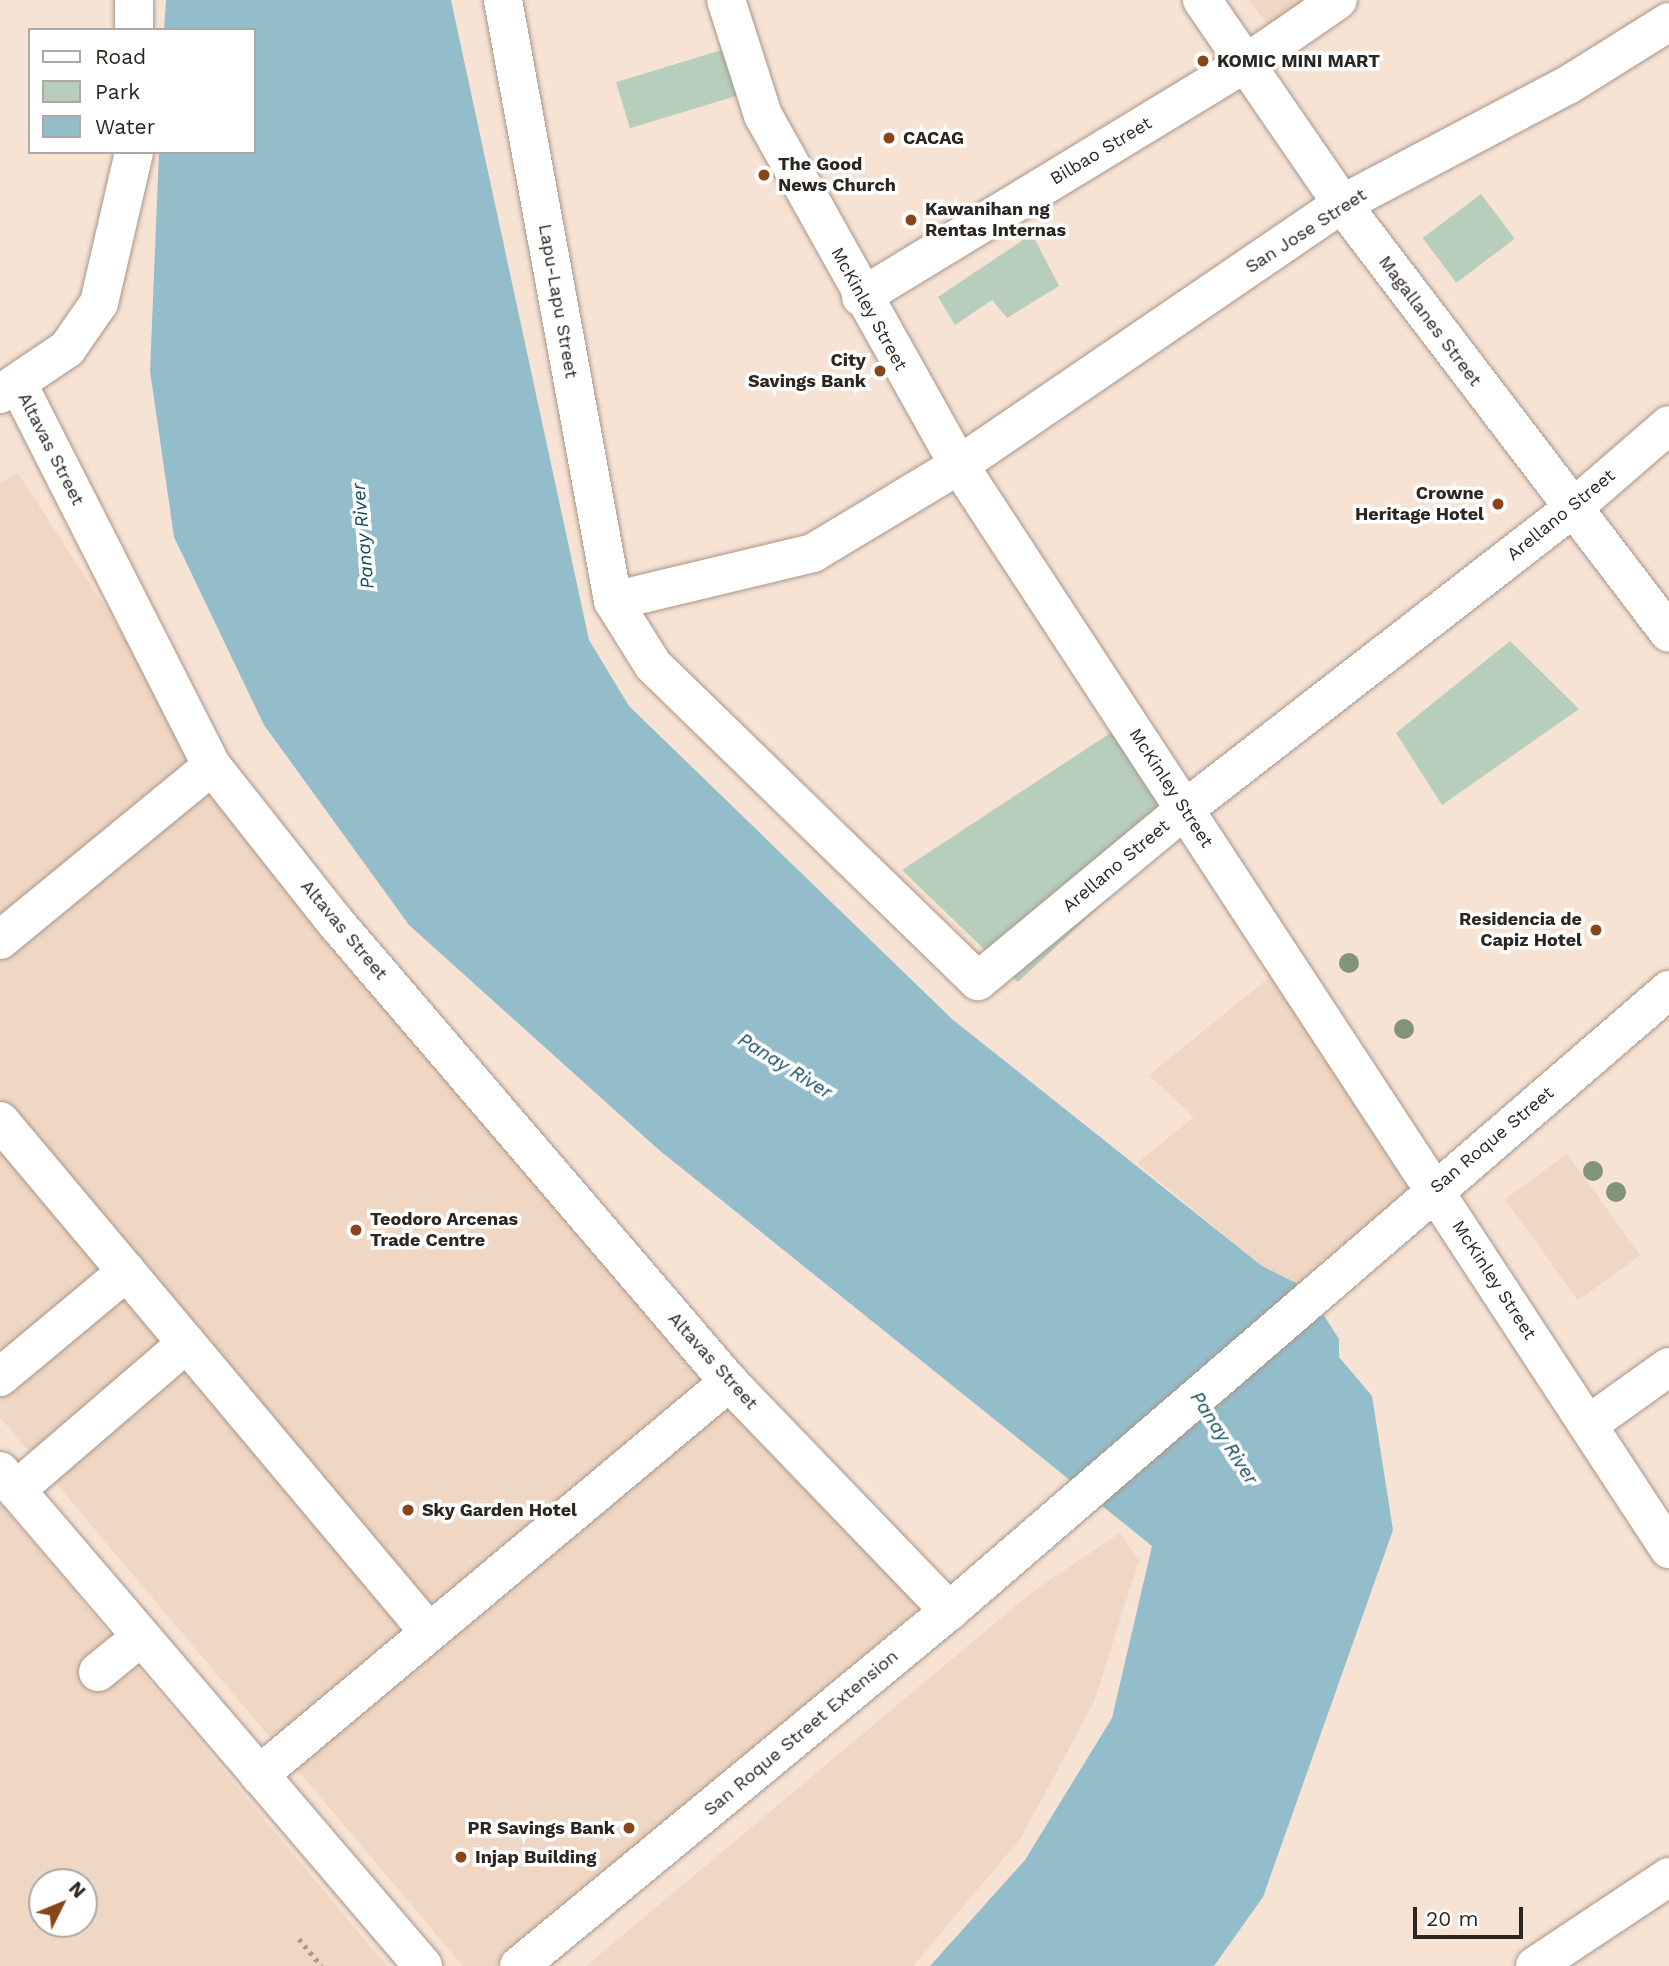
<!DOCTYPE html>
<html>
<head>
<meta charset="utf-8">
<style>
  body { margin:0 }
  #map { position:relative; width:1669px; height:1966px; overflow:hidden; background:#f6e3d4; font-family:"Work Sans",sans-serif }
  div>[style] { position:absolute }
  .built>* { inset:0; background:#f0d7c3; transform-origin:0 0 }
  .green>* { inset:0; background:#b6cebb; transform-origin:0 0 }
  .water>* { inset:0; background:#94bdcb }
  .path>* { height:4.5px; margin-top:-2.25px; transform-origin:0; background:repeating-linear-gradient(90deg,#a7998d 0 3.5px,transparent 0 8.5px) }
  .roads { filter:drop-shadow(0 0 2px #a89689) drop-shadow(0 0 2px #a89689) }
  .minor>* { height:38px; margin:-19px; padding:0 19px; transform-origin:19px; border-radius:19px; background:#fff }
  .major>* { height:38px; margin:-19px; padding:0 19px; transform-origin:19px; border-radius:19px; background:#fff }
  .trees>* { width:20px; height:20px; margin:-10px; border-radius:50%; background:#82957b }
  .dots>* { width:19px; height:19px; translate:-50% -50%; box-sizing:border-box; border:4px solid #fff; border-radius:50% }
  span { translate:-50% -50%; white-space:nowrap; text-align:center; line-height:1.15; -webkit-text-stroke:7px #fff; paint-order:stroke }
  .poi-label { font-size:18px; color:#2d2620; font-weight:700 }
  .left { translate:0 -50%; text-align:left }
  .right { translate:-100% -50%; text-align:right }
  .street-label { font-size:18px; color:#2d2620 }
  .water-label { font-size:19px; color:#124b5b; font-style:italic }
  .legend { position:absolute; left:28px; top:28px; width:228px; height:126px; box-sizing:border-box; background:#fff; border:2px solid #aba8a6; margin:0; padding:9px 12px; list-style:none; font-size:21px; color:#2d2620 }
  .legend li { display:flex; align-items:center; gap:14px; height:35px }
  .legend b { width:35px; border:2px solid #aba8a6 }
  .north { position:absolute; left:28px; top:1868px; width:70px; height:70px; box-sizing:border-box; background:#fff; border:2px solid #aba8a6; border-radius:50%; rotate:47deg; font-size:19px; font-weight:700; line-height:28px; text-align:center; color:#2d2620 }
  .north::after { content:''; display:block; margin:auto; width:24px; height:32px; background:#894518; clip-path:polygon(50% 0,100% 100%,50% 72%,0 100%) }
  .scale { position:absolute; left:1413px; top:1907px; width:110px; height:32px; box-sizing:border-box; border:4px solid #2d2620; border-top:0; padding-left:9px; font-size:21px; line-height:24px; white-space:nowrap; color:#2d2620; -webkit-text-stroke:5px #fff; paint-order:stroke }
</style>
</head>
<body>
<div id="map">
  <div class="built">
    <div style="clip-path:polygon(1249px 0,1329px 0,1277px 37px)"></div>
    <div style="clip-path:polygon(18px 473px,216px 779px,921px 1607px,496px 1966px,463px 1966px,0 1417px,0 483px)"></div>
    <div style="clip-path:polygon(1281px 968px,1417px 1183px,1306px 1288px,1262px 1266px,1137px 1163px,1194px 1117px,1149px 1075px)"></div>
    <div style="left:1567px;top:1154px;width:125px;height:77px;rotate:54deg"></div>
    <div style="clip-path:polygon(evenodd,0 1503px,387px 1966px,0 1966px,0 1503px,42px 1882px,84px 1882px,84px 1924px,42px 1924px,42px 1882px)"></div>
    <div style="clip-path:polygon(1120px 1533px,1139px 1560px,1094px 1702px,1021px 1838px,913px 1966px,586px 1966px,1032px 1592px)"></div>
  </div>
  <div class="green">
    <div style="left:725px;top:49px;width:48px;height:114px;rotate:73deg"></div>
    <div style="left:1481px;top:194px;width:56px;height:73px;rotate:53deg"></div>
    <div style="clip-path:polygon(1032px 234px,1059px 286px,1007px 318px,992px 300px,955px 325px,938px 297px)"></div>
    <div style="clip-path:polygon(1510px 641px,1579px 709px,1442px 805px,1396px 733px)"></div>
    <div style="clip-path:polygon(1115px 730px,1185px 827px,1018px 982px,902px 870px)"></div>
  </div>
  <div class="water">
    <div style="clip-path:polygon(166px 0,451px 0,589px 640px,629px 706px,952px 1019px,1262px 1266px,1306px 1288px,1339px 1339px,1339px 1357px,1372px 1396px,1393px 1530px,1263px 1897px,1214px 1966px,930px 1966px,1025px 1860px,1112px 1718px,1152px 1546px,659px 1150px,409px 925px,264px 725px,174px 537px,150px 371px,159px 152px,254px 152px,254px 30px,164px 30px)"></div>
  </div>
  <div class="path">
    <div style="left:299px;top:1939px;width:35px;rotate:50deg"></div>
  </div>
  <div class="roads">
    <div class="minor">
      <div style="left:134px;top:0;width:30px;rotate:90deg"></div>
      <div style="left:503px;top:0;width:611px;rotate:79.63deg"></div>
      <div style="left:613px;top:601px;width:75px;rotate:58deg"></div>
      <div style="left:653px;top:665px;width:453px;rotate:44.2deg"></div>
      <div style="left:978px;top:981px;width:269px;rotate:-39.7deg"></div>
      <div style="left:1185px;top:809px;width:490px;rotate:-37.8deg"></div>
      <div style="left:1572px;top:509px;width:128px;rotate:-40.9deg"></div>
      <div style="left:726px;top:0;width:121px;rotate:72.2deg"></div>
      <div style="left:763px;top:115px;width:401px;rotate:60.8deg"></div>
      <div style="left:959px;top:465px;width:1296px;rotate:56.78deg"></div>
      <div style="left:861px;top:297px;width:453px;rotate:-31.3deg"></div>
      <div style="left:1248px;top:62px;width:109px;rotate:-34.6deg"></div>
      <div style="left:18px;top:384px;width:428px;rotate:63.1deg"></div>
      <div style="left:212px;top:766px;width:201px;rotate:51.7deg"></div>
      <div style="left:337px;top:924px;width:603px;rotate:49.44deg"></div>
      <div style="left:729px;top:1382px;width:318px;rotate:46.1deg"></div>
      <div style="left:0;top:394px;width:81px;rotate:-33.9deg"></div>
      <div style="left:67px;top:349px;width:56px;rotate:-55.2deg"></div>
      <div style="left:99px;top:303px;width:155px;rotate:-76.9deg"></div>
      <div style="left:613px;top:601px;width:206px;rotate:-13.5deg"></div>
      <div style="left:813px;top:553px;width:170px;rotate:-31.1deg"></div>
      <div style="left:959px;top:465px;width:463px;rotate:-34.3deg"></div>
      <div style="left:1342px;top:204px;width:255px;rotate:-27.8deg"></div>
      <div style="left:1568px;top:85px;width:119px;rotate:-32deg"></div>
      <div style="left:0;top:940px;width:274px;rotate:-39.4deg"></div>
      <div style="left:0;top:1121px;width:667px;rotate:49.99deg"></div>
      <div style="left:0;top:1377px;width:165px;rotate:-39.8deg"></div>
      <div style="left:1589px;top:1424px;width:98px;rotate:-35.5deg"></div>
      <div style="left:0;top:1471px;width:651px;rotate:49.48deg"></div>
      <div style="left:16px;top:1490px;width:225px;rotate:-40.7deg"></div>
      <div style="left:98px;top:1672px;width:55px;rotate:-39.1deg"></div>
      <div style="left:259px;top:1775px;width:613px;rotate:-39.9deg"></div>
      <div style="left:1535px;top:1966px;width:161px;rotate:-33.6deg"></div>
    </div>
    <div class="major">
      <div style="left:1202px;top:0;width:247px;rotate:55.5deg"></div>
      <div style="left:1342px;top:204px;width:539px;rotate:52.68deg"></div>
      <div style="left:519px;top:1966px;width:558px;rotate:-39.54deg"></div>
      <div style="left:949px;top:1611px;width:951px;rotate:-40.78deg"></div>
    </div>
  </div>
  <div class="trees">
    <div style="left:1349px;top:963px"></div>
    <div style="left:1404px;top:1029px"></div>
    <div style="left:1593px;top:1171px"></div>
    <div style="left:1616px;top:1192px"></div>
  </div>
  <div class="dots">
    <div style="left:1203px;top:61px;background:#894518"></div>
    <div style="left:889px;top:138px;background:#894518"></div>
    <div style="left:764px;top:175px;background:#894518"></div>
    <div style="left:911px;top:220px;background:#894518"></div>
    <div style="left:880px;top:371px;background:#894518"></div>
    <div style="left:1498px;top:504px;background:#894518"></div>
    <div style="left:1596px;top:930px;background:#894518"></div>
    <div style="left:356px;top:1230px;background:#894518"></div>
    <div style="left:408px;top:1510px;background:#894518"></div>
    <div style="left:629px;top:1828px;background:#894518"></div>
    <div style="left:461px;top:1857px;background:#894518"></div>
  </div>
  <div class="poi-label">
    <span class="left" style="left:1217px;top:61px">KOMIC MINI MART</span>
    <span class="left" style="left:903px;top:138px">CACAG</span>
    <span class="left" style="left:778px;top:175px">The Good<br>News Church</span>
    <span class="left" style="left:925px;top:220px">Kawanihan ng<br>Rentas Internas</span>
    <span class="right" style="left:866px;top:371px">City<br>Savings Bank</span>
    <span class="right" style="left:1484px;top:504px">Crowne<br>Heritage Hotel</span>
    <span class="right" style="left:1582px;top:930px">Residencia de<br>Capiz Hotel</span>
    <span class="left" style="left:370px;top:1230px">Teodoro Arcenas<br>Trade Centre</span>
    <span class="left" style="left:422px;top:1510px">Sky Garden Hotel</span>
    <span class="right" style="left:615px;top:1828px">PR Savings Bank</span>
    <span class="left" style="left:475px;top:1857px">Injap Building</span>
  </div>
  <div class="street-label">
    <span style="left:1101px;top:151px;rotate:-31deg">Bilbao Street</span>
    <span style="left:1306px;top:231px;rotate:-33deg">San Jose Street</span>
    <span style="left:558px;top:301px;rotate:80deg">Lapu-Lapu Street</span>
    <span style="left:869px;top:309px;rotate:61deg">McKinley Street</span>
    <span style="left:1430px;top:321px;rotate:53deg">Magallanes Street</span>
    <span style="left:51px;top:449px;rotate:63deg">Altavas Street</span>
    <span style="left:1561px;top:515px;rotate:-39deg">Arellano Street</span>
    <span style="left:1171px;top:788px;rotate:57deg">McKinley Street</span>
    <span style="left:1116px;top:866px;rotate:-40deg">Arellano Street</span>
    <span style="left:344px;top:930px;rotate:50deg">Altavas Street</span>
    <span style="left:1492px;top:1140px;rotate:-40deg">San Roque Street</span>
    <span style="left:1494px;top:1280px;rotate:57deg">McKinley Street</span>
    <span style="left:713px;top:1361px;rotate:48deg">Altavas Street</span>
    <span style="left:801px;top:1733px;rotate:-40deg">San Roque Street Extension</span>
  </div>
  <div class="water-label">
    <span style="left:363px;top:536px;rotate:-95deg">Panay River</span>
    <span style="left:785px;top:1066px;rotate:32deg">Panay River</span>
    <span style="left:1224px;top:1438px;rotate:57deg">Panay River</span>
  </div>
  <ul class="legend">
  <li><b style="height:9px;background:#fff"></b>Road</li>
  <li><b style="height:19px;background:#b6cebb"></b>Park</li>
  <li><b style="height:19px;background:#94bdcb"></b>Water</li>
  </ul>
  <div class="north">N</div>
  <div class="scale">20 m</div>
</div>
</body>
</html>
